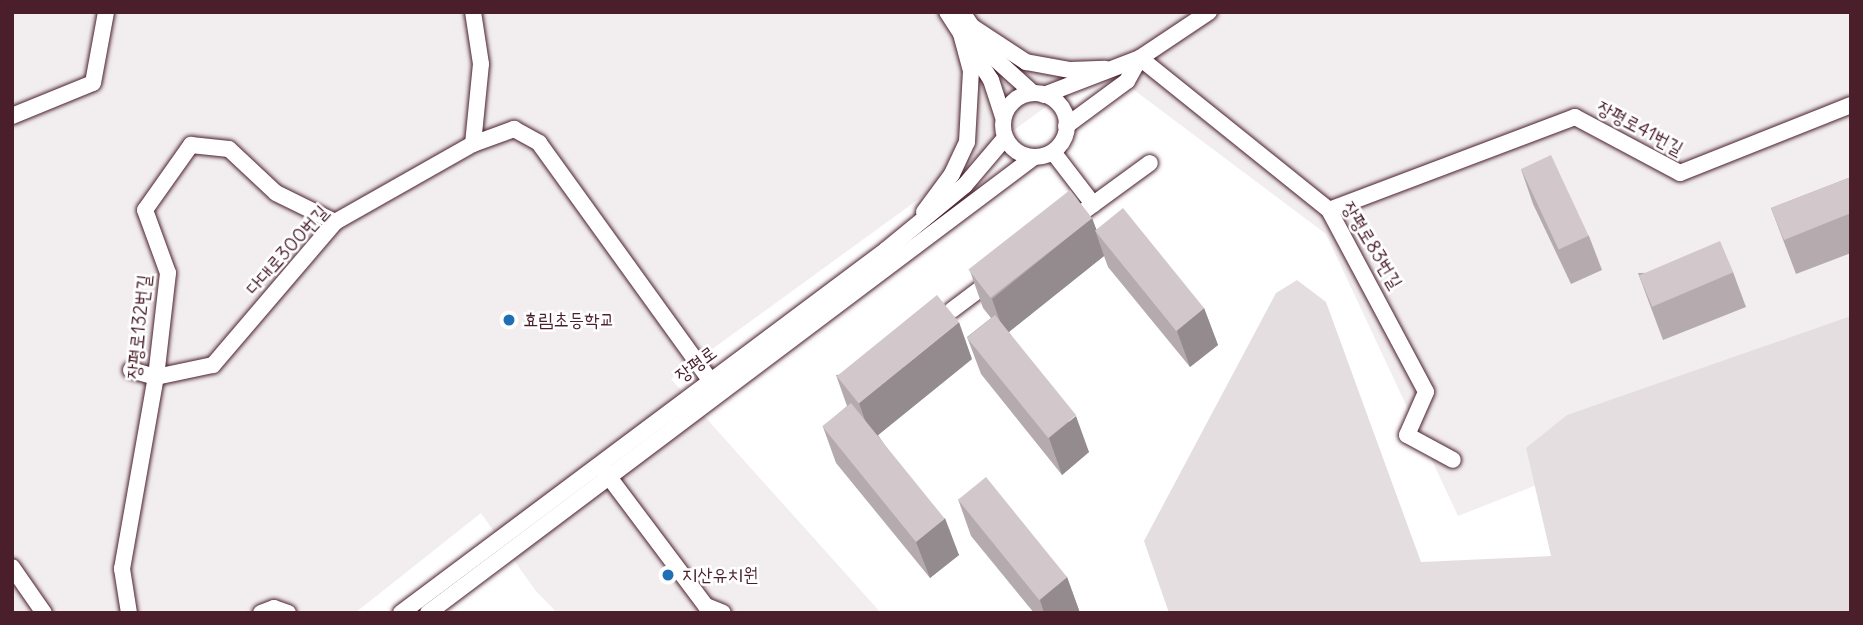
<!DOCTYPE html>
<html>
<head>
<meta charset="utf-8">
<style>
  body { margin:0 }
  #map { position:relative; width:1863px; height:625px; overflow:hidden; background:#fff; font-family:Delius,"Poor Story",sans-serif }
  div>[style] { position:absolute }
  .built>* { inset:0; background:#f2eeef }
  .green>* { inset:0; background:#e5dee0 }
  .roads { filter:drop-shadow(0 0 2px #4a1f2b) drop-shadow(0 0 2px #4a1f2b) }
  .minor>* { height:16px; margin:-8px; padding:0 8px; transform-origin:8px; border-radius:8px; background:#fff }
  .minor>.ring { margin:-8px; padding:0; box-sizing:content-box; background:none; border:16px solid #fff; border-radius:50% }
  .wall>* { inset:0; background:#b5abaf }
  .shaded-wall>* { inset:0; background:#938b8e }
  .building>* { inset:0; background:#d2c7cb; transform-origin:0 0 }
  .dots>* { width:19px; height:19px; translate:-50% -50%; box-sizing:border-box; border:4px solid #fff; border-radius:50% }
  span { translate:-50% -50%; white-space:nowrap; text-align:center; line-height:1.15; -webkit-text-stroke:5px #fff; paint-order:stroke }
  .street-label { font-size:19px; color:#4a1f2b }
  .poi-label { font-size:19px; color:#4a1f2b }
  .left { translate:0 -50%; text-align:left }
  .frame { position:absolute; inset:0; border:14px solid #4a1f2b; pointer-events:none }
</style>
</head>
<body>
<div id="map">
  <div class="built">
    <div style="clip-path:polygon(12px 12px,1851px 12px,1851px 361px,1458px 516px,1326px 234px,1102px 66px,671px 379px,881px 613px,557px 613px,535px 590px,481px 513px,355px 613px,12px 613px)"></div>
  </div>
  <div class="green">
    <div style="clip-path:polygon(1297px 280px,1326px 302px,1421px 562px,1551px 556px,1526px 448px,1567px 415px,1851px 316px,1851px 613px,1169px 613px,1144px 541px,1276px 293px)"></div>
  </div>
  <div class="roads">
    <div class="minor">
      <div style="left:947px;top:12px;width:81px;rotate:57.1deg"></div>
      <div style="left:991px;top:80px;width:38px;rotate:72deg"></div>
      <div style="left:962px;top:12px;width:53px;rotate:55.7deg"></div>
      <div style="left:992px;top:56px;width:55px;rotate:42.1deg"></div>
      <div style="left:971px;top:26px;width:66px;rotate:33.2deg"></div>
      <div style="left:1026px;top:62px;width:45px;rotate:10.3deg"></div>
      <div style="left:1070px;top:70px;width:35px;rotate:-2deg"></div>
      <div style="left:1140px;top:58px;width:243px;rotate:38.8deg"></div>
      <div style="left:1329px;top:210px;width:206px;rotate:61.9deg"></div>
      <div style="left:1426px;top:392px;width:47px;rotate:113.8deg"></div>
      <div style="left:1407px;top:435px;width:52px;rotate:28.5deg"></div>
      <div class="ring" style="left:1003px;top:93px;width:48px;height:48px"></div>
      <div style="left:1044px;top:95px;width:103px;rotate:-21.1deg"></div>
      <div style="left:1140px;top:58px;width:83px;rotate:-33.7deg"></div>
      <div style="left:12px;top:116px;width:87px;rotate:-22.2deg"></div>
      <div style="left:93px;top:83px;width:72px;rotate:-79.6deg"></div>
      <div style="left:1066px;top:126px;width:76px;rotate:-36.4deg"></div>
      <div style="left:1127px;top:81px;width:26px;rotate:-61deg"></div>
      <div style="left:473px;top:144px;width:44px;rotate:-20.1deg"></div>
      <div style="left:514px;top:129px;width:29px;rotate:29deg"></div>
      <div style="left:539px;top:143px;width:301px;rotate:54.2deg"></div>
      <div style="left:1053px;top:152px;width:66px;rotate:52.4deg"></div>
      <div style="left:1329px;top:210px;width:263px;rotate:-20.7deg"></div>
      <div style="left:1575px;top:117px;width:119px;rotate:28.1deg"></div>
      <div style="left:1680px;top:173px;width:184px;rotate:-21.7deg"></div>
      <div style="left:924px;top:212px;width:47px;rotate:-53.6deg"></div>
      <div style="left:952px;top:174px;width:35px;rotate:-65deg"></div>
      <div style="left:967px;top:142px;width:71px;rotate:-86.8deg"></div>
      <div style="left:971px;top:71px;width:39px;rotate:-105deg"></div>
      <div style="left:1069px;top:222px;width:100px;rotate:-36.1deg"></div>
      <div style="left:952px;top:310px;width:50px;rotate:-36.9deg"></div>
      <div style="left:131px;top:370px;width:26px;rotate:16deg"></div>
      <div style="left:156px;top:377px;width:58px;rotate:-11.9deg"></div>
      <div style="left:213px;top:365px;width:188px;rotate:-49.5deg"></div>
      <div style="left:335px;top:222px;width:159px;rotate:-29.5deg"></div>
      <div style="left:473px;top:144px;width:80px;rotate:-84.3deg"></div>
      <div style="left:481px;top:64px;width:53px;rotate:-98.7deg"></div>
      <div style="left:603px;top:469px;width:171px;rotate:53.1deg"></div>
      <div style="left:706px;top:606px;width:18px;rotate:22deg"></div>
      <div style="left:12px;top:567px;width:56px;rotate:55.2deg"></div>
      <div style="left:129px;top:613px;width:45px;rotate:-99deg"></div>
      <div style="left:122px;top:569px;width:195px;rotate:-80deg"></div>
      <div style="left:156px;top:377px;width:105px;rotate:-83.4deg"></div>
      <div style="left:168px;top:273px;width:67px;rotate:-110.1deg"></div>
      <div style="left:145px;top:210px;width:80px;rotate:-54.7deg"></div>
      <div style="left:191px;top:145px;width:38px;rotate:6deg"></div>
      <div style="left:229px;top:149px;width:64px;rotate:43.1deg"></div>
      <div style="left:276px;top:193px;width:66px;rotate:26.2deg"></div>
      <div style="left:261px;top:613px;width:14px;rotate:-21deg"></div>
      <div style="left:274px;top:608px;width:15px;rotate:20deg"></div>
      <div style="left:401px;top:613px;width:606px;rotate:-36.81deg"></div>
      <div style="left:886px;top:250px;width:102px;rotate:-39.4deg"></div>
      <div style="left:965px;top:185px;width:62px;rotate:-49.6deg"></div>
      <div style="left:428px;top:613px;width:758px;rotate:-36.96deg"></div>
    </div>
  </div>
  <div class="wall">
    <div style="clip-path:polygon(1521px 169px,1589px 236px,1602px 270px,1571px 284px,1533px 204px)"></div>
    <div style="clip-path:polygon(1851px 177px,1851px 253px,1796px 274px,1771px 208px)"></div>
    <div style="clip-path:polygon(1092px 218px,1096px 229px,1204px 308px,1218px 345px,1190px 367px,1108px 267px,1104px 256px,1009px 332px,1089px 452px,1062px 475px,981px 374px,967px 337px,991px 318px,983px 308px,970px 271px)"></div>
    <div style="clip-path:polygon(1733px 272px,1746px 307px,1663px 340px,1638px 273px)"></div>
    <div style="clip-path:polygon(972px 359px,878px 435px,959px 555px,930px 578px,836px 463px,823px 427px,847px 406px,836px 375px)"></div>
    <div style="clip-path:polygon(958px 499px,1067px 577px,1080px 613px,1034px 613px,971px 536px)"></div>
  </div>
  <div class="shaded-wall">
    <div style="clip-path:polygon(1092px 218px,1098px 234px,1095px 230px,1104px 256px,1005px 335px,992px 299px)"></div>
    <div style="clip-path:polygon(1204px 308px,1218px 345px,1190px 367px,1177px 331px)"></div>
    <div style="clip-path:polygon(959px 322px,972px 359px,872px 440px,859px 403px)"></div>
    <div style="clip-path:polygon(1076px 416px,1089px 452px,1062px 475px,1049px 438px)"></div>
    <div style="clip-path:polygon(945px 518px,959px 555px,930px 578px,916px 542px)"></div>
    <div style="clip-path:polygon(1067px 577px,1080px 613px,1044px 613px,1040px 600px)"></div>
  </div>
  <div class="building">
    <div style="left:1551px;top:155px;width:89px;height:33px;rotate:65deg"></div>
    <div style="clip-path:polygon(1851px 177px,1851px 213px,1784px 240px,1771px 208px)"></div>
    <div style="left:1070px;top:190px;width:36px;height:129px;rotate:52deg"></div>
    <div style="left:1123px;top:208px;width:129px;height:36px;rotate:51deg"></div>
    <div style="left:1720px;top:241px;width:34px;height:88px;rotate:67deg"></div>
    <div style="left:937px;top:295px;width:35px;height:129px;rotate:51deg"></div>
    <div style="left:995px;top:315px;width:129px;height:36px;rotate:51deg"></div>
    <div style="left:851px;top:403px;width:149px;height:37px;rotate:51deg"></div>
    <div style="left:986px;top:477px;width:129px;height:36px;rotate:51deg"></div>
  </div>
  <div class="dots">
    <div style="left:509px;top:320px;background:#1f6fb2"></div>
    <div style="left:668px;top:575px;background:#1f6fb2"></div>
  </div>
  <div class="street-label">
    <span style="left:1640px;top:128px;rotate:28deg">장평로41번길</span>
    <span style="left:1372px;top:245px;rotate:59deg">장평로83번길</span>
    <span style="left:287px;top:250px;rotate:-48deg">다대로300번길</span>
    <span style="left:139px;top:327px;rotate:-84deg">장평로132번길</span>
    <span style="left:696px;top:364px;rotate:-37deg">장평로</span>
  </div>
  <div class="poi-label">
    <span class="left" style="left:523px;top:320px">효림초등학교</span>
    <span class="left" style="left:682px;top:575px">지산유치원</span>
  </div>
  <div class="frame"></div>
</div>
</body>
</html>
